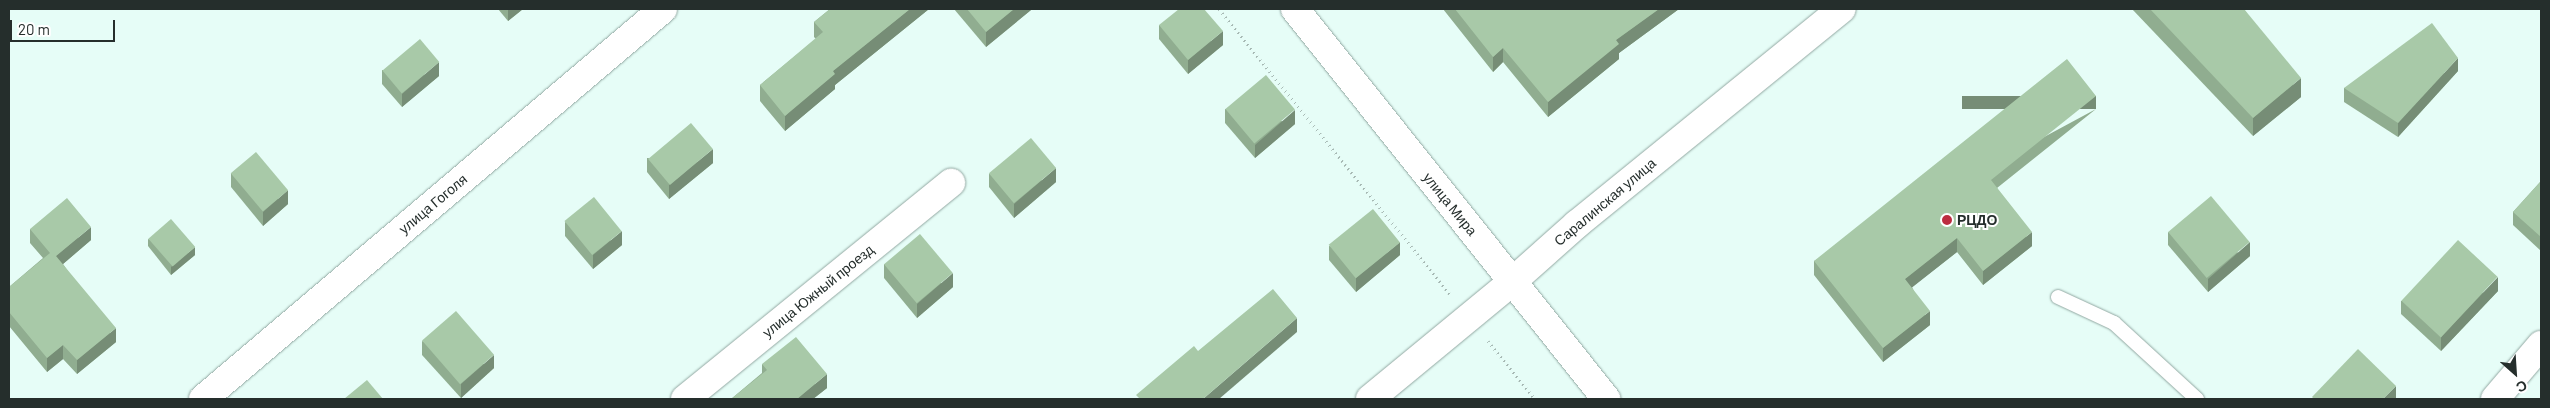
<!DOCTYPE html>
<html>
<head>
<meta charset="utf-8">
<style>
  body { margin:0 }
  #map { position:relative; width:2550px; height:408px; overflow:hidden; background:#e6fdf7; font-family:Barlow,sans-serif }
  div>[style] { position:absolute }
  .path>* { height:3px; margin-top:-1.5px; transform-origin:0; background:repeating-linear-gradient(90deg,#a7b9b4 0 1px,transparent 0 5px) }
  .roads { filter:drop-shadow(0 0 1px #92a8a2) drop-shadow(0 0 1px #92a8a2) }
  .lane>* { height:14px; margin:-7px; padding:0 7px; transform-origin:7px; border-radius:7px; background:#fff }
  .street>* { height:28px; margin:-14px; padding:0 14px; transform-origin:14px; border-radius:14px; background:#fff }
  .secondary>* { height:28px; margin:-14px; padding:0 14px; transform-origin:14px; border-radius:14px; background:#fff }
  .primary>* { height:28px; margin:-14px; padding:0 14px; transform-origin:14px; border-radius:14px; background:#fff }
  .wall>* { inset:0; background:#90ad90 }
  .shaded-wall>* { inset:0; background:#768d76; transform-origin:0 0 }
  .building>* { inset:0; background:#a8c9a8; transform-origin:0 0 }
  .dots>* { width:14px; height:14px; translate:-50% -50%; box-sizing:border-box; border:2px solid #fff; border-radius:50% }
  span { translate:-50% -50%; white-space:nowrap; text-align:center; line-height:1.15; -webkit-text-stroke:4px #fff; paint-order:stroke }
  .street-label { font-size:14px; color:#252e2c }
  .poi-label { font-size:14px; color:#252e2c; font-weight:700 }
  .left { translate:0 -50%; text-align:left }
  .frame { position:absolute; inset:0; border:10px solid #252e2c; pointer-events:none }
  .north { position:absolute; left:2490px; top:348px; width:50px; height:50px; -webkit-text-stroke:4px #fff; paint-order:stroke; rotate:154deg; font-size:14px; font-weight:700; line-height:20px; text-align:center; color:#252e2c }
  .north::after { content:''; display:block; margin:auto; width:18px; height:22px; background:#252e2c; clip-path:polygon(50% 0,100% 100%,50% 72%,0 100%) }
  .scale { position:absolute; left:10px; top:20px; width:105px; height:22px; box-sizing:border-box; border:2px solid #252e2c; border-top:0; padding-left:6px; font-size:15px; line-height:18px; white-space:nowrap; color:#252e2c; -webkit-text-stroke:4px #fff; paint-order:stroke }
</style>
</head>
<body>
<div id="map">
  <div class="path">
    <div style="left:1219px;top:9px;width:367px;rotate:51deg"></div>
    <div style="left:1488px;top:341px;width:75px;rotate:51deg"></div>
  </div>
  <div class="roads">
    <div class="lane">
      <div style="left:2058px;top:297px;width:62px;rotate:24.9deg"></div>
      <div style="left:2114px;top:323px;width:113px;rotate:42.5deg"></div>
    </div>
    <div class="street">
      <div style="left:203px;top:399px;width:603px;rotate:-40.29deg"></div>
      <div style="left:685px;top:399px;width:343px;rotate:-39.1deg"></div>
      <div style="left:1370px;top:399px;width:184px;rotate:-39.5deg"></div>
      <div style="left:1512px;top:282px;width:87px;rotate:-41.7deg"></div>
      <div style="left:1577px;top:224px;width:341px;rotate:-39.1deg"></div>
    </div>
    <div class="secondary">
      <div style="left:2495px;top:399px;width:71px;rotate:-49.6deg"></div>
    </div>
    <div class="primary">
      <div style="left:1295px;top:9px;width:499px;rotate:51.4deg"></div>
    </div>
  </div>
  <div class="wall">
    <div style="clip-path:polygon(498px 9px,523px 9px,508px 21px)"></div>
    <div style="clip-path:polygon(830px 9px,929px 9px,835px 85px,835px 89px,785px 131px,760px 101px,760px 85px,816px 39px,814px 37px,814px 22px)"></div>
    <div style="clip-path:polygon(954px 9px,1031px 9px,1031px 10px,986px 47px)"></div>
    <div style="clip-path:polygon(1443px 9px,1679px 9px,1619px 53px,1619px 59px,1548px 117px,1503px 62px,1493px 72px)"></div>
    <div style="clip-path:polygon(2132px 9px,2244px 9px,2301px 97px,2253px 136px)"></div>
    <div style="clip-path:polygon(1159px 25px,1223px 45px,1188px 74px,1159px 39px)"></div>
    <div style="clip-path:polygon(382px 70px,439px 76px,402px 107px,382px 84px)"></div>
    <div style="clip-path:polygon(2458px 71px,2398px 137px,2344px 102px,2344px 88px)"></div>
    <div style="clip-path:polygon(1225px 109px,1295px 124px,1255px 158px,1225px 123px)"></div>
    <div style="clip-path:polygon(2096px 109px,1997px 188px,2032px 246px,1983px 285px,1957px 252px,1912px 287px,1930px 325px,1883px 362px,1814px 275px,1814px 261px)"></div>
    <div style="clip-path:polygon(647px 158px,713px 163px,669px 199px,647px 172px)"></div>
    <div style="clip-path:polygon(231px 173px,288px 204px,263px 226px,231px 187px)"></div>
    <div style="clip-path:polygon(989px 174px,1056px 182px,1014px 218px,989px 187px)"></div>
    <div style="clip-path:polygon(2541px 181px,2541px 251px,2513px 225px,2513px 212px)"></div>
    <div style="clip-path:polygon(565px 222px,622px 245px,593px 269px,565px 236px)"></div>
    <div style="clip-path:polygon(30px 229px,91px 240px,63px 264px,116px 342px,77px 374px,63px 359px,47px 372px,9px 326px,9px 287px,43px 258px,30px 243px)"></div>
    <div style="clip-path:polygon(2168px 232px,2250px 256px,2208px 292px,2168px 245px)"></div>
    <div style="clip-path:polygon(148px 239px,195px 255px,171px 275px,148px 246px)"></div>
    <div style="clip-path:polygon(1329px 246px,1400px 255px,1356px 292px,1329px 260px)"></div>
    <div style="clip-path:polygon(884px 264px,953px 287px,917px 318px,884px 278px)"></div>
    <div style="clip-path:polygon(2498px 291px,2441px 351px,2401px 314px,2401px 301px)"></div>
    <div style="clip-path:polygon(422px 341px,494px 368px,461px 398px,422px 355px)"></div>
    <div style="clip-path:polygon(762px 364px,827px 388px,813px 399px,731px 399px,762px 373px)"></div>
  </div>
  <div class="shaded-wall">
    <div style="clip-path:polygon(508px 9px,523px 9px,508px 21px)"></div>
    <div style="clip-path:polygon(910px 9px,929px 9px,835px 85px,835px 89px,785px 131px,785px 116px,833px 71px)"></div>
    <div style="clip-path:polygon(1014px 9px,1031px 9px,1031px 10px,986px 47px,986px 32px)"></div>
    <div style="clip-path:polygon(1659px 9px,1679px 9px,1619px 53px,1619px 59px,1548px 117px,1548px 102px,1616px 40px)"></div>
    <div style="clip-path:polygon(1223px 31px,1223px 45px,1188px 74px,1188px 60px)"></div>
    <div style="clip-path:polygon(1503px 48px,1503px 62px,1493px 72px,1493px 57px)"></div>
    <div style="clip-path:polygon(2458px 58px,2458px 71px,2398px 137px,2398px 123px)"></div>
    <div style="clip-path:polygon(439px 62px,439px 76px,402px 107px,402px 94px)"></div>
    <div style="clip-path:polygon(2301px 78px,2301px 97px,2253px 136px,2253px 118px)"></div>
    <div style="left:2096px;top:96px;width:13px;height:134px;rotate:90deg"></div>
    <div style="clip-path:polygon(1295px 110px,1295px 124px,1255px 158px,1255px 145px)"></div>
    <div style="clip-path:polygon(713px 149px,713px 163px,669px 199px,669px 185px)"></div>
    <div style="clip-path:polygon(1056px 168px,1056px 182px,1014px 218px,1014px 204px)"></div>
    <div style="clip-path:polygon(288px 190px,288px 204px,263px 226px,263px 212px)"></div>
    <div style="clip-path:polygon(91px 227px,91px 240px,56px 270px,56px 256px)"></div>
    <div style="clip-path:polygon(622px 231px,622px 245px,593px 269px,593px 255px)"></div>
    <div style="clip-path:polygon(2032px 232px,2032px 246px,1983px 285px,1983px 271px)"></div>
    <div style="clip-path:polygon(1957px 238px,1957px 252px,1905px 293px,1905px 279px)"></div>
    <div style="clip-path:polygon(1400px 242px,1400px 255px,1356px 292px,1356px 278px)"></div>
    <div style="clip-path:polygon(2250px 242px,2250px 256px,2208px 292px,2208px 279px)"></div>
    <div style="clip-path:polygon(195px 247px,195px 255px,171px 275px,171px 267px)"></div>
    <div style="clip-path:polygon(953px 273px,953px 287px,917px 318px,917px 304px)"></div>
    <div style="clip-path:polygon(2498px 277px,2498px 291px,2441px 351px,2441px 337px)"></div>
    <div style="clip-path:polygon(1930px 311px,1930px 325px,1883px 362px,1883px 348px)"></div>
    <div style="clip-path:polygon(1297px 318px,1297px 332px,1219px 399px,1203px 399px)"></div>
    <div style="clip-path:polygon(116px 328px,116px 342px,77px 374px,77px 360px)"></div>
    <div style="clip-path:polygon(63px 345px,63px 359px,47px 372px,47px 358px)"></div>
    <div style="clip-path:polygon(494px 355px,494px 368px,461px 398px,461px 384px)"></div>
    <div style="clip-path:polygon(827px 374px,827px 388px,813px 399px,797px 399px)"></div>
    <div style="clip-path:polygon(2396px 386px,2396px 399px,2383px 399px)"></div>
  </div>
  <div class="building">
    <div style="clip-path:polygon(830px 9px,910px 9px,833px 71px,835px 74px,785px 116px,760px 85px,823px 32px,814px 22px)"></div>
    <div style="clip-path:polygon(967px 9px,1014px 9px,986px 32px)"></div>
    <div style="clip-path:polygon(1179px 9px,1204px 9px,1223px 31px,1188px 60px,1159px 25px)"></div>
    <div style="clip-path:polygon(1455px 9px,1659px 9px,1616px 40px,1619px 44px,1548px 102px,1503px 48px,1493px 57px)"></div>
    <div style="clip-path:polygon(2150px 9px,2244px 9px,2301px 78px,2253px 118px)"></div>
    <div style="clip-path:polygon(2432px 23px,2458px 58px,2398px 123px,2344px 88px)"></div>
    <div style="left:420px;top:39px;width:30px;height:49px;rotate:50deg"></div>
    <div style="clip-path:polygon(2067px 59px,2096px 96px,1991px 180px,2032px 232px,1983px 271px,1957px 238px,1905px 279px,1930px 311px,1883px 348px,1814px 261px)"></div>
    <div style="left:1266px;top:75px;width:45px;height:53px;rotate:50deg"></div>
    <div style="left:691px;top:123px;width:34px;height:56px;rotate:50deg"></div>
    <div style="left:1031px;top:138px;width:39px;height:55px;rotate:50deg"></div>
    <div style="left:256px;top:152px;width:50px;height:33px;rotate:50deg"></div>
    <div style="clip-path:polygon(2541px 181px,2541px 237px,2513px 212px)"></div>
    <div style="left:2211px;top:196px;width:60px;height:56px;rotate:50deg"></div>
    <div style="left:594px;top:197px;width:44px;height:38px;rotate:51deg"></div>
    <div style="clip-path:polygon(67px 198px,91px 227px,56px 256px,116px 328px,77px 360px,63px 345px,47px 358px,9px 312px,9px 287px,50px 253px,30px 229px)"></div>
    <div style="left:1373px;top:209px;width:43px;height:57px;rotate:51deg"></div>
    <div style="left:171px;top:219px;width:37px;height:30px;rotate:49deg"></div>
    <div style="left:920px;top:234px;width:51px;height:47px;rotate:50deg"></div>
    <div style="left:2458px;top:240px;width:54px;height:83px;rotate:43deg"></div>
    <div style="clip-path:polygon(1273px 289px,1297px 318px,1203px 399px,1140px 399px,1136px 395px,1194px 346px,1198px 351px)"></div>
    <div style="left:456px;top:311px;width:58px;height:45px;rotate:49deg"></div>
    <div style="clip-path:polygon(796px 337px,827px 374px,797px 399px,731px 399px,767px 370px,762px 364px)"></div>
    <div style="clip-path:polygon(2358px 349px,2396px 386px,2383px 399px,2314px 399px,2312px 397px)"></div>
    <div style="clip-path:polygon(367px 380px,383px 399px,344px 399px)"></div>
  </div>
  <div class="dots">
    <div style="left:1947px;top:220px;background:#bc2c40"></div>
  </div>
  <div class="street-label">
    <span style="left:1605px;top:202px;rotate:-40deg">Саралинская улица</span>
    <span style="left:433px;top:204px;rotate:-40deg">улица Гоголя</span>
    <span style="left:1450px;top:204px;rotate:51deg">улица Мира</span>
    <span style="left:818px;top:291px;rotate:-39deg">улица Южный проезд</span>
  </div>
  <div class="poi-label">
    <span class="left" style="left:1957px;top:220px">РЦДО</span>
  </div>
  <div class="frame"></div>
  <div class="north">С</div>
  <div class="scale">20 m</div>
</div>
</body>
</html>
